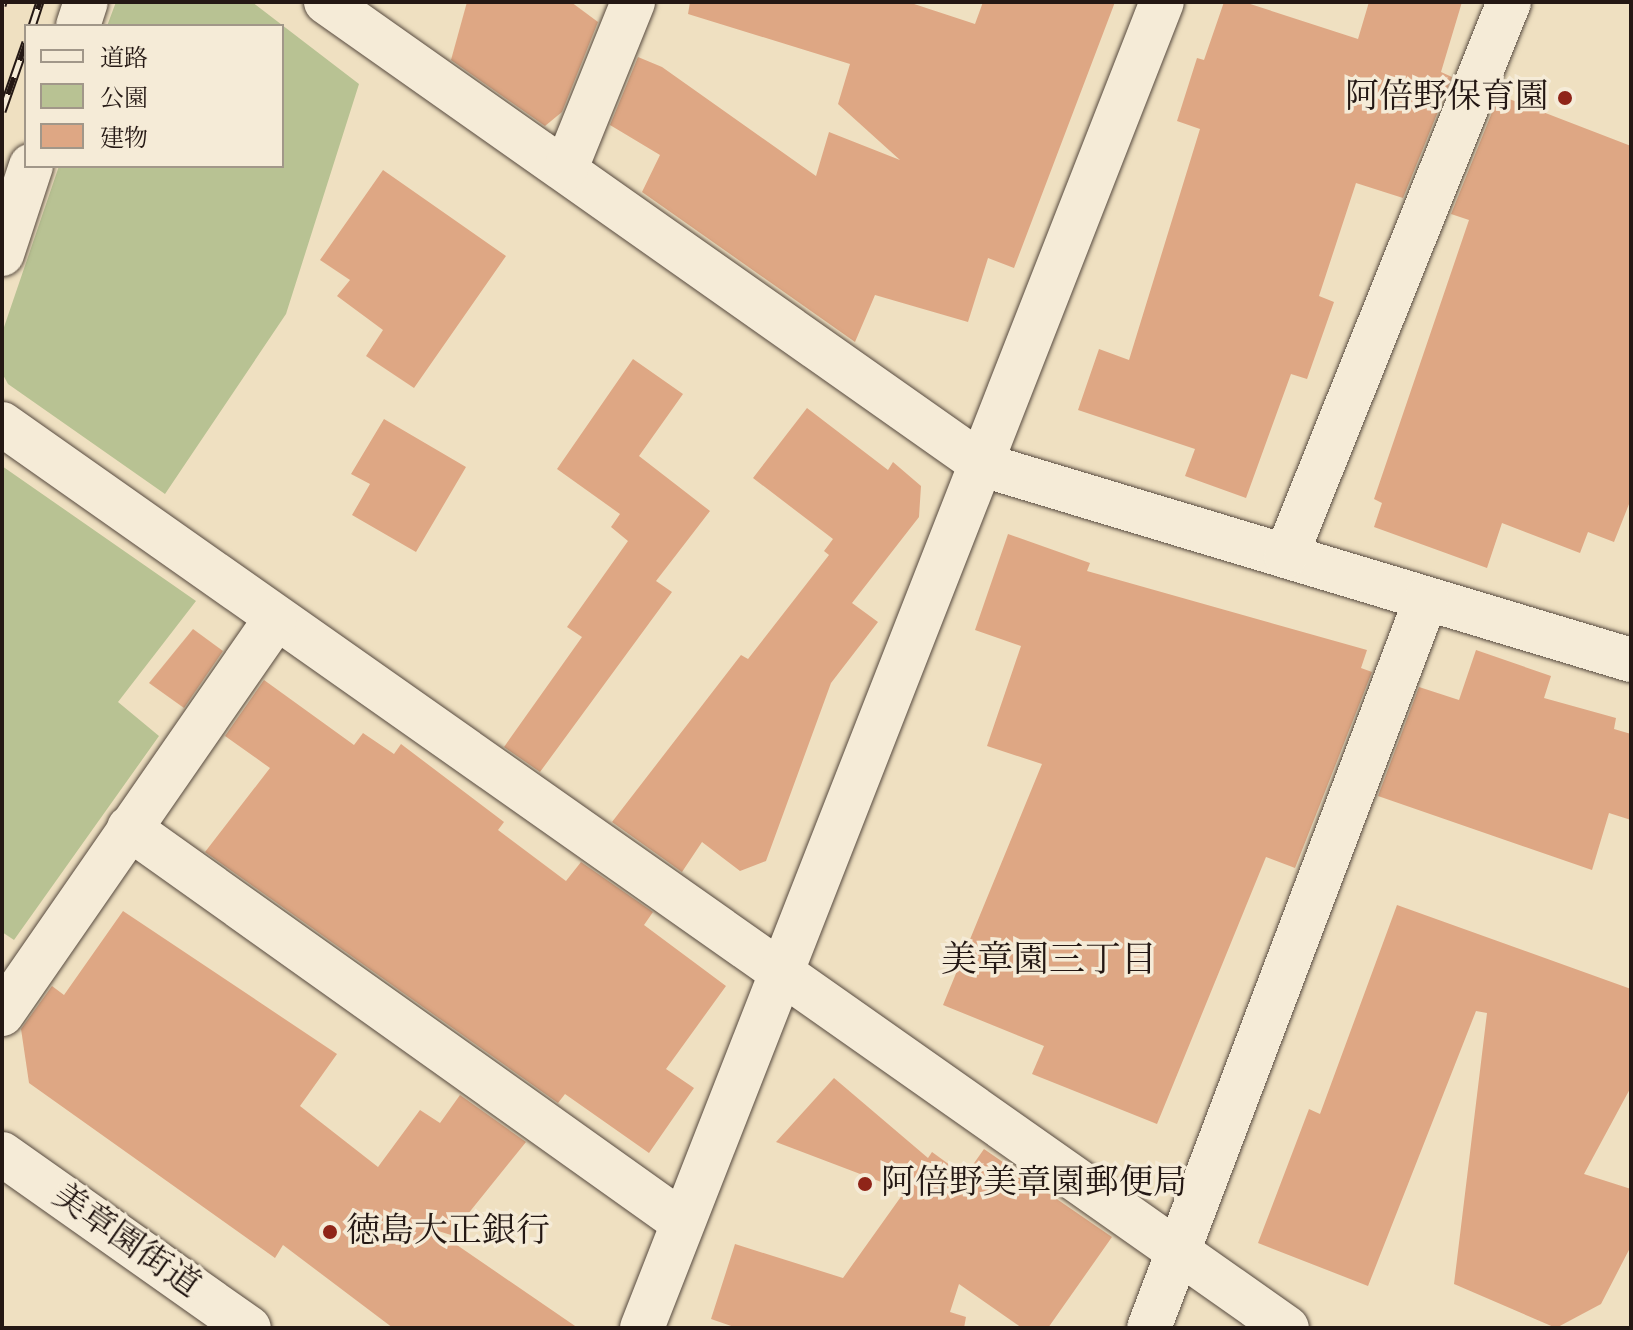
<!DOCTYPE html>
<html>
<head>
<meta charset="utf-8">
<style>
  body { margin:0 }
  #map { position:relative; width:1633px; height:1330px; overflow:hidden; background:#efe0c1; font-family:"IM FELL DW Pica","Noto Serif JP",serif }
  div>[style] { position:absolute }
  .green>* { inset:0; background:#b8c293 }
  .building>* { inset:0; background:#dea784 }
  .roads { filter:drop-shadow(0 0 2px #574a3f) drop-shadow(0 0 2px #574a3f) }
  .minor>* { height:44px; margin:-22px; padding:0 22px; transform-origin:22px; border-radius:22px; background:#f5ebd7 }
  .rail>* { height:9px; margin-top:-4.5px; transform-origin:0; background:repeating-linear-gradient(90deg,#f5ebd7 0 18px,#241814 0 36px); box-sizing:border-box; border-block:2px solid #241814 }
  .dots>* { width:22px; height:22px; translate:-50% -50%; box-sizing:border-box; border:4px solid #f5ebd7; border-radius:50% }
  span { translate:-50% -50%; white-space:nowrap; text-align:center; line-height:1.15; -webkit-text-stroke:7px #f5ebd7; paint-order:stroke }
  .poi-label { font-size:34px; color:#241814 }
  .right { translate:-100% -50%; text-align:right }
  .left { translate:0 -50%; text-align:left }
  .street-label { font-size:34px; color:#241814 }
  .neighbourhood-label { font-size:36px; color:#241814 }
  .frame { position:absolute; inset:0; border:4px solid #241814; pointer-events:none }
  .legend { position:absolute; left:24px; top:24px; width:260px; height:144px; box-sizing:border-box; background:#f5ebd7; border:2px solid #a19789; margin:0; padding:10px 14px; list-style:none; font-size:24px; color:#241814 }
  .legend li { display:flex; align-items:center; gap:16px; height:40px }
  .legend b { width:40px; border:2px solid #a19789 }
</style>
</head>
<body>
<div id="map">
  <div class="green">
    <div style="clip-path:polygon(116px 2px,252px 2px,359px 84px,286px 314px,165px 494px,8px 384px,2px 373px,2px 333px,59px 166px,282px 166px,282px 26px,107px 26px)"></div>
    <div style="clip-path:polygon(2px 466px,196px 601px,118px 702px,159px 736px,14px 940px,2px 932px)"></div>
  </div>
  <div class="building">
    <div style="clip-path:polygon(467px 2px,571px 2px,598px 22px,562px 112px,545px 126px,451px 60px)"></div>
    <div style="clip-path:polygon(690px 2px,908px 2px,975px 24px,983px 2px,1115px 2px,1014px 268px,988px 258px,968px 322px,875px 295px,855px 342px,642px 192px,660px 155px,610px 125px,638px 57px,662px 67px,816px 176px,829px 132px,900px 160px,838px 104px,850px 64px,688px 14px)"></div>
    <div style="clip-path:polygon(1224px 2px,1244px 2px,1358px 39px,1369px 2px,1462px 2px,1441px 72px,1452px 77px,1403px 198px,1356px 183px,1319px 296px,1334px 302px,1307px 379px,1291px 374px,1246px 498px,1185px 476px,1195px 449px,1078px 410px,1099px 349px,1129px 360px,1200px 129px,1177px 121px,1197px 58px,1204px 60px)"></div>
    <div style="clip-path:polygon(1499px 95px,1631px 146px,1631px 499px,1614px 542px,1588px 532px,1580px 553px,1502px 523px,1487px 568px,1374px 527px,1382px 503px,1374px 499px,1469px 220px,1451px 214px)"></div>
    <div style="clip-path:polygon(383px 170px,506px 256px,414px 388px,366px 356px,383px 330px,337px 296px,350px 280px,320px 260px)"></div>
    <div style="clip-path:polygon(633px 359px,683px 394px,639px 456px,710px 511px,656px 581px,672px 592px,540px 772px,504px 747px,582px 637px,567px 627px,628px 541px,611px 527px,620px 514px,557px 469px)"></div>
    <div style="clip-path:polygon(807px 408px,888px 470px,893px 462px,921px 486px,919px 517px,852px 603px,878px 622px,831px 683px,766px 861px,740px 871px,702px 842px,682px 872px,612px 822px,741px 655px,748px 659px,829px 555px,824px 551px,833px 539px,753px 478px)"></div>
    <div style="clip-path:polygon(384px 419px,466px 467px,416px 552px,352px 515px,370px 484px,351px 474px)"></div>
    <div style="clip-path:polygon(1008px 534px,1090px 563px,1087px 571px,1367px 650px,1361px 668px,1372px 672px,1295px 868px,1266px 857px,1157px 1124px,1032px 1074px,1044px 1046px,943px 1005px,1042px 764px,987px 746px,1021px 646px,975px 630px)"></div>
    <div style="clip-path:polygon(193px 629px,223px 651px,184px 708px,149px 683px)"></div>
    <div style="clip-path:polygon(1476px 650px,1551px 676px,1544px 698px,1616px 718px,1614px 729px,1631px 734px,1631px 820px,1609px 813px,1592px 870px,1378px 796px,1419px 687px,1459px 700px)"></div>
    <div style="clip-path:polygon(264px 680px,354px 745px,363px 733px,394px 754px,401px 744px,504px 822px,498px 830px,566px 881px,581px 862px,653px 912px,644px 925px,726px 986px,666px 1069px,694px 1088px,649px 1153px,565px 1094px,558px 1103px,205px 852px,270px 768px,225px 736px)"></div>
    <div style="clip-path:polygon(1397px 905px,1631px 989px,1631px 1087px,1584px 1174px,1631px 1189px,1631px 1246px,1601px 1304px,1556px 1328px,1454px 1284px,1487px 1013px,1476px 1011px,1368px 1286px,1258px 1243px,1309px 1109px,1320px 1114px)"></div>
    <div style="clip-path:polygon(123px 911px,337px 1054px,300px 1106px,378px 1167px,420px 1110px,440px 1123px,460px 1095px,526px 1142px,451px 1235px,435px 1230px,578px 1328px,393px 1328px,283px 1245px,275px 1258px,29px 1083px,21px 1029px,52px 986px,64px 995px)"></div>
    <div style="clip-path:polygon(834px 1078px,928px 1158px,932px 1152px,965px 1176px,984px 1149px,1112px 1237px,1048px 1328px,1022px 1328px,959px 1284px,950px 1312px,966px 1317px,964px 1328px,737px 1328px,711px 1319px,735px 1244px,843px 1278px,905px 1191px,776px 1142px)"></div>
  </div>
  <div class="roads">
    <div class="minor">
      <div style="left:326px;top:2px;width:804px;rotate:35.17deg"></div>
      <div style="left:983px;top:465px;width:677px;rotate:16.75deg"></div>
      <div style="left:78px;top:26px;width:25px;rotate:-72deg"></div>
      <div style="left:566px;top:168px;width:179px;rotate:-68deg"></div>
      <div style="left:2px;top:254px;width:93px;rotate:-71.8deg"></div>
      <div style="left:2px;top:424px;width:1571px;rotate:35.13deg"></div>
      <div style="left:1286px;top:556px;width:597px;rotate:-68.07deg"></div>
      <div style="left:129px;top:828px;width:679px;rotate:35.47deg"></div>
      <div style="left:2px;top:1014px;width:479px;rotate:-55.3deg"></div>
      <div style="left:2px;top:1154px;width:302px;rotate:35.2deg"></div>
      <div style="left:642px;top:1328px;width:1424px;rotate:-68.59deg"></div>
      <div style="left:1149px;top:1328px;width:780px;rotate:-69.19deg"></div>
    </div>
  </div>
  <div class="rail">
    <div style="left:2px;top:5px;width:3px;rotate:-72deg"></div>
    <div style="left:32px;top:26px;width:25px;rotate:-72deg"></div>
    <div style="left:2px;top:111px;width:73px;rotate:-70.8deg"></div>
  </div>
  <div class="dots">
    <div style="left:1565px;top:98px;background:#8f2418"></div>
    <div style="left:865px;top:1184px;background:#8f2418"></div>
    <div style="left:330px;top:1232px;background:#8f2418"></div>
  </div>
  <div class="poi-label">
    <span class="right" style="left:1549px;top:98px">阿倍野保育園</span>
    <span class="left" style="left:881px;top:1184px">阿倍野美章園郵便局</span>
    <span class="left" style="left:346px;top:1232px">徳島大正銀行</span>
  </div>
  <div class="street-label">
    <span style="left:126px;top:1241px;rotate:35deg">美章園街道</span>
  </div>
  <div class="neighbourhood-label">
    <span style="left:1049px;top:961px">美章園三丁目</span>
  </div>
  <div class="frame"></div>
  <ul class="legend">
  <li><b style="height:10px;background:#f5ebd7"></b>道路</li>
  <li><b style="height:22px;background:#b8c293"></b>公園</li>
  <li><b style="height:22px;background:#dea784"></b>建物</li>
  </ul>
</div>
</body>
</html>
